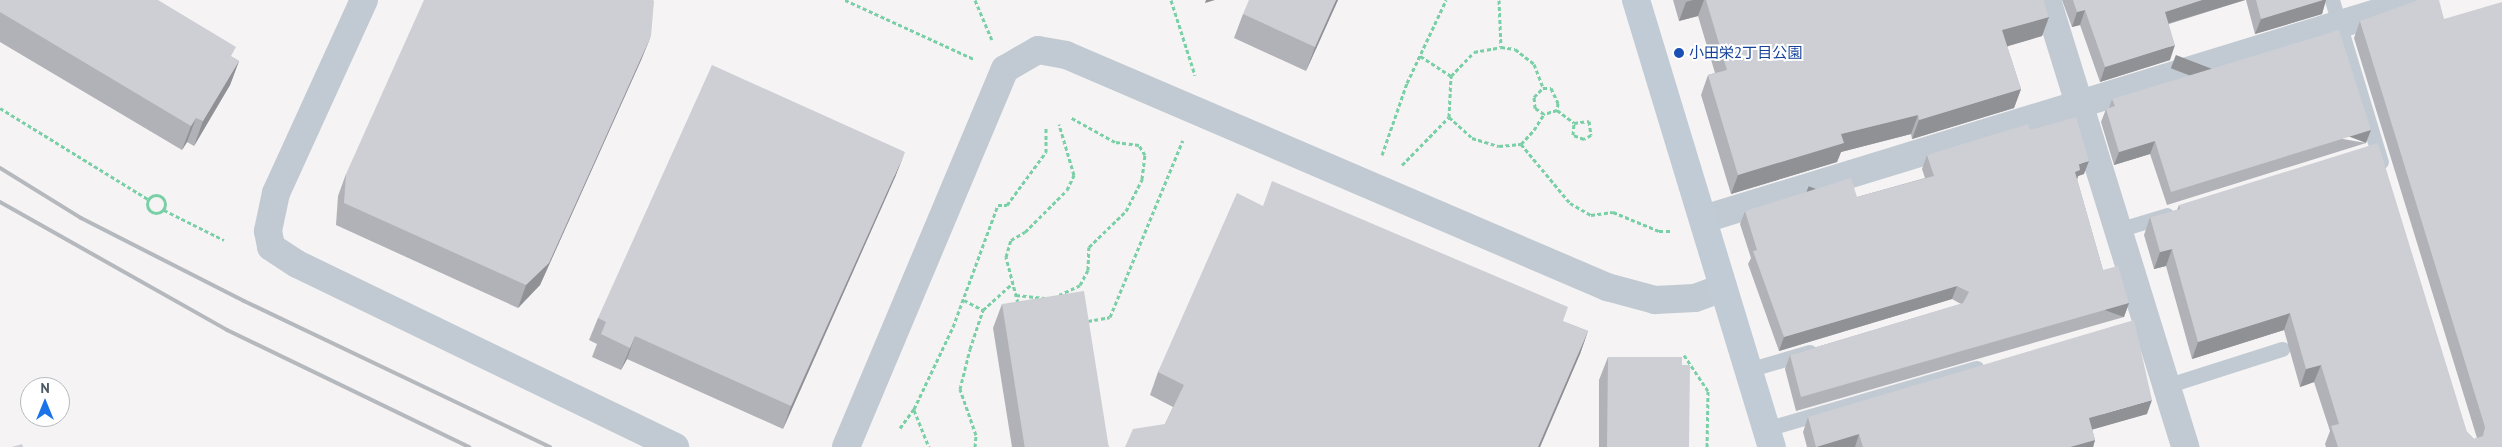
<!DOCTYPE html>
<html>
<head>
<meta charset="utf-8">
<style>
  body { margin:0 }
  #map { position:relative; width:2502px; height:447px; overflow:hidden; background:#f5f3f3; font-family:"PT Sans","Noto Sans JP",sans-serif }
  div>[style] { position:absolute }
  .path>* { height:3px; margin-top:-1.5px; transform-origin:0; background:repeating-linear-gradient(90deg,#7ad0a6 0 4px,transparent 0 6.5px) }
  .path>.ring { margin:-1.5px; padding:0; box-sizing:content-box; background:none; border:3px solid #7ad0a6; border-radius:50% }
  .lane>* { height:15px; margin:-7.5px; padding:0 7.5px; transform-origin:7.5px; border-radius:7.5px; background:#c1cad2 }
  .street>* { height:28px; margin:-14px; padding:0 14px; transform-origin:14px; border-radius:14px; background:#c1cad2 }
  .secondary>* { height:28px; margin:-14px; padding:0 14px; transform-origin:14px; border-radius:14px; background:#c1cbd6 }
  .rail>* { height:4px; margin:-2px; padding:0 2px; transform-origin:2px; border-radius:2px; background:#b5b8bd }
  .wall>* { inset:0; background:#b0b2b7 }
  .shaded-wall>* { inset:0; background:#909195; transform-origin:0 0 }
  .building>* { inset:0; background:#cdcfd5; transform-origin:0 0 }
  .dots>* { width:14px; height:14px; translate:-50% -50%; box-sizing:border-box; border:2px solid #fff; border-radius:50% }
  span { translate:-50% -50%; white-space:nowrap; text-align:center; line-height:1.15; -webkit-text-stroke:4px #fff; paint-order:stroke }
  .transit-label { font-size:15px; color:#164399 }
  .left { translate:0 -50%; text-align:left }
  .north { position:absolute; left:20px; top:377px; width:50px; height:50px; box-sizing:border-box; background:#fff; border:1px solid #b7bbc0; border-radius:50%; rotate:0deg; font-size:14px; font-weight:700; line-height:20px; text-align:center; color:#4a5661 }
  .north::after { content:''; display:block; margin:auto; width:18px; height:22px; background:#1a73e8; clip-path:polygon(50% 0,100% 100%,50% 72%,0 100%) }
</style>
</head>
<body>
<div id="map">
  <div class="path">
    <div style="left:845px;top:0;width:142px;rotate:24.6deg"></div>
    <div style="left:975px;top:0;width:43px;rotate:67deg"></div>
    <div style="left:1171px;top:0;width:79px;rotate:72.3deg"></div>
    <div style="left:1499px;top:0;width:47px;rotate:87.6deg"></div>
    <div style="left:1451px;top:76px;width:33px;rotate:-46deg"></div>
    <div style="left:1474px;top:52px;width:27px;rotate:-10deg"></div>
    <div style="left:1501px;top:47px;width:14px;rotate:8deg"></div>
    <div style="left:1515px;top:49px;width:24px;rotate:38deg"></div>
    <div style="left:1534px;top:64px;width:26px;rotate:69deg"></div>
    <div style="left:0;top:108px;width:174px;rotate:31.6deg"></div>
    <div style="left:1557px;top:110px;width:21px;rotate:37deg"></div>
    <div style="left:1574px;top:123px;width:15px;rotate:-8deg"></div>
    <div style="left:1589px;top:121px;width:14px;rotate:82deg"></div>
    <div style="left:1591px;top:135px;width:8px;rotate:150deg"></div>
    <div style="left:1584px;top:139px;width:12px;rotate:-160deg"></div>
    <div style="left:1573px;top:135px;width:12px;rotate:-85deg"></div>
    <div style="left:1449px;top:117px;width:31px;rotate:42deg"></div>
    <div style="left:1472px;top:138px;width:28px;rotate:17deg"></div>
    <div style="left:1499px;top:146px;width:22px;rotate:-5deg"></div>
    <div style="left:1521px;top:144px;width:19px;rotate:-47deg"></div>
    <div style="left:1534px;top:130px;width:19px;rotate:-58deg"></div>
    <div style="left:1544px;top:114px;width:11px;rotate:-146deg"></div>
    <div style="left:1535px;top:108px;width:11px;rotate:-95deg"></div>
    <div style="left:1534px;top:97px;width:13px;rotate:-45deg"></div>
    <div style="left:1543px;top:88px;width:8px"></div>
    <div style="left:1551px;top:88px;width:17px;rotate:65deg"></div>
    <div style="left:1558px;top:103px;width:7px;rotate:98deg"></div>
    <div style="left:1557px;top:110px;width:14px;rotate:163deg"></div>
    <div style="left:1521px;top:144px;width:77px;rotate:50.3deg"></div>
    <div style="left:1570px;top:203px;width:24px;rotate:30deg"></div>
    <div style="left:1591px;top:215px;width:22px;rotate:-8deg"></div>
    <div style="left:1613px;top:212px;width:50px;rotate:22.4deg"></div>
    <div style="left:1659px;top:231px;width:13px"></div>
    <div style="left:1382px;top:155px;width:76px;rotate:-70.9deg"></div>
    <div style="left:1407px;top:83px;width:92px;rotate:-64.8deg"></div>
    <div style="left:1402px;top:165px;width:67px;rotate:-45.6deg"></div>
    <div style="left:1449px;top:117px;width:41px;rotate:-87.2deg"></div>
    <div style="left:1451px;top:76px;width:38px;rotate:-147deg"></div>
    <div class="ring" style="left:147px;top:195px;width:15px;height:15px"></div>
    <div style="left:164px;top:210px;width:67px;rotate:26.6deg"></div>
    <div style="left:1016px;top:295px;width:29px;rotate:6deg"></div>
    <div style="left:1059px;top:295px;width:23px;rotate:-25deg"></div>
    <div style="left:1080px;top:285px;width:17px;rotate:-62deg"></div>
    <div style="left:1088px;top:270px;width:23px;rotate:-88deg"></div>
    <div style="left:1089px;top:247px;width:52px;rotate:-44.2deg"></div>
    <div style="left:1126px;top:211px;width:36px;rotate:-63deg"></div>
    <div style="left:1142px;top:179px;width:24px;rotate:-83deg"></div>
    <div style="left:1145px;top:155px;width:12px;rotate:-121deg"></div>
    <div style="left:1139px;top:145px;width:24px;rotate:-173deg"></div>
    <div style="left:1115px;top:142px;width:51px;rotate:-150.9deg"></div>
    <div style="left:964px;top:300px;width:21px;rotate:28deg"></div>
    <div style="left:1018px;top:303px;width:48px;rotate:-104.6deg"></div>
    <div style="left:1006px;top:257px;width:18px;rotate:-74deg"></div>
    <div style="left:1011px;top:240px;width:16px;rotate:-30deg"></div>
    <div style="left:1025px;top:232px;width:59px;rotate:-45deg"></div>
    <div style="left:1067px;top:190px;width:17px;rotate:-65deg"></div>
    <div style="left:1074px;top:175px;width:53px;rotate:-106.4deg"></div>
    <div style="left:1088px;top:321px;width:22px;rotate:-10deg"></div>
    <div style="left:1110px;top:317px;width:191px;rotate:-67.6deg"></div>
    <div style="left:1684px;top:355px;width:43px;rotate:56.3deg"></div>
    <div style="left:1708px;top:391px;width:56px;rotate:91deg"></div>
    <div style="left:914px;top:410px;width:40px;rotate:68deg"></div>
    <div style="left:900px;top:428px;width:24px;rotate:-54deg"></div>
    <div style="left:914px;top:409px;width:91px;rotate:-64.6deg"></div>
    <div style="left:953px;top:327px;width:130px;rotate:-69.8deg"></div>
    <div style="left:998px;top:205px;width:9px"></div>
    <div style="left:1007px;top:205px;width:66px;rotate:-53.7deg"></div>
    <div style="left:1046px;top:152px;width:25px;rotate:-90deg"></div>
    <div style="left:975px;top:447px;width:12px;rotate:-85deg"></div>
    <div style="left:976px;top:435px;width:49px;rotate:-109.2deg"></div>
    <div style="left:960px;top:389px;width:41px;rotate:-76deg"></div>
    <div style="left:970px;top:349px;width:41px;rotate:-71.6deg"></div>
    <div style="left:983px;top:310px;width:40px;rotate:-42deg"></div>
  </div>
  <div class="lane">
    <div style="left:2332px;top:0;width:169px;rotate:73.2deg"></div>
    <div style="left:2118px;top:230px;width:51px;rotate:-17deg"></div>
    <div style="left:1748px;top:370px;width:64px;rotate:-16.4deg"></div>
    <div style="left:2166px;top:386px;width:122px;rotate:-17.7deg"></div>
    <div style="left:1766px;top:429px;width:219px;rotate:-16.2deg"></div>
  </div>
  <div class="street">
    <div style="left:364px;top:0;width:212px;rotate:114.5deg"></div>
    <div style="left:276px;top:193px;width:39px;rotate:102deg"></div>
    <div style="left:268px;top:231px;width:16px;rotate:79deg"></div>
    <div style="left:271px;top:247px;width:31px;rotate:33deg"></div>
    <div style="left:297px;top:264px;width:420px;rotate:25.8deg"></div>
    <div style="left:2047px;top:0;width:468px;rotate:72.8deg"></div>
    <div style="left:1704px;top:219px;width:748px;rotate:-17.03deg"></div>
    <div style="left:846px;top:447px;width:410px;rotate:-67.2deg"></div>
    <div style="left:1005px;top:69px;width:38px;rotate:-30deg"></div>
    <div style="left:1038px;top:50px;width:28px;rotate:10deg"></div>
    <div style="left:1066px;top:55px;width:589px;rotate:23.21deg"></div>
    <div style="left:1607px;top:287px;width:50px;rotate:15.2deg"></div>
    <div style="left:1655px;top:300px;width:40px;rotate:-2.9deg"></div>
    <div style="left:1695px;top:298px;width:30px;rotate:-20deg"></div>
  </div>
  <div class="secondary">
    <div style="left:1636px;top:0;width:467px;rotate:73.1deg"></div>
  </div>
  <div class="rail">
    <div style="left:0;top:168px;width:95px;rotate:31.7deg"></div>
    <div style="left:81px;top:218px;width:183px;rotate:27deg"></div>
    <div style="left:244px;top:301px;width:339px;rotate:25.5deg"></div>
    <div style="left:0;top:202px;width:261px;rotate:29.4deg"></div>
    <div style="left:227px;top:330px;width:269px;rotate:25.8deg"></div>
  </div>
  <div class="wall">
    <div style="clip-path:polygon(0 0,232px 57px,239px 61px,230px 85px,194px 146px,187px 142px,182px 150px,0 42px)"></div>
    <div style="clip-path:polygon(1338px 0,1306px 71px,1234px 38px,1243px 14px)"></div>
    <div style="clip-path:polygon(1673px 0,2044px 0,2049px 17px,2042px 36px,2007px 46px,2021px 89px,2014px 108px,1912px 139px,1911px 134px,1841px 152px,1837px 162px,1731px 194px,1701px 95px,1708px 75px,1715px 73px,1698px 16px,1679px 21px)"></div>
    <div style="clip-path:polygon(2062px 0,2245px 0,2169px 24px,2170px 60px,2100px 82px,2080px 25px,2072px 27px)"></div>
    <div style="clip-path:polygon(2246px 0,2326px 0,2322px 14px,2255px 34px)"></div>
    <div style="clip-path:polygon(2360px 21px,2502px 447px,2326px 447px,2325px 444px,2330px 431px,2314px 382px,2300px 387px,2284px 330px,2192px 359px,2166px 266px,2154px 269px,2144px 235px,2150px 217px,2177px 210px,2179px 205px,2467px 432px,2474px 439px,2477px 438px,2354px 38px)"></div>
    <div style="clip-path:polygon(642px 58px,540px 285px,518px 308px,336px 225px,338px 196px,346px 174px)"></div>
    <div style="clip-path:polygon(2112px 99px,2366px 143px,2167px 205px,2150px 154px,2114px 165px,2101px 122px,2106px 109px,2109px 108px)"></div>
    <div style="clip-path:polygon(2030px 130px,2084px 174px,2078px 176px,2077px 179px,2103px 270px,2129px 303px,2124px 317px,1796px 411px,1785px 369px,1790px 355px,1961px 304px,1952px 299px,1779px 351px,1748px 264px,1751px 258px,1740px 224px,1745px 211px,1857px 197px,1925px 178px,1922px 169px,1927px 155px)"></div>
    <div style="clip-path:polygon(896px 175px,783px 429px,627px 359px,621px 370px,592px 357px,597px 344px,589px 340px,598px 318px)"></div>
    <div style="clip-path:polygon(1263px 206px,1588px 331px,1580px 354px,1540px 447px,1125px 447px,1165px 424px,1173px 407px,1150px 395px,1158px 372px)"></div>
    <div style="clip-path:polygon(1002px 304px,1109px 447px,1012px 447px,993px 328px)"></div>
    <div style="clip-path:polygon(1608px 357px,1682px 365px,1689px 447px,1599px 447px,1599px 380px)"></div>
    <div style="clip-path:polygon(2147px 414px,2092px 429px,2095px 440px,2093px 447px,1807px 447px,1803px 432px,1808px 417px)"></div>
  </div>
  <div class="shaded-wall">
    <div style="clip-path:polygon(1206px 0,1215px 0,1205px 3px)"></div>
    <div style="clip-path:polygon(1336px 0,1338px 0,1306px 71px,1315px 47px)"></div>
    <div style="clip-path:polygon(1693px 0,1704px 0,1698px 16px,1679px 21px,1686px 2px)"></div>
    <div style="clip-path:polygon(2202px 0,2245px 0,2160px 26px,2165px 12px)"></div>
    <div style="clip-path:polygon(2323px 0,2326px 0,2322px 14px,2255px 34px,2261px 19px)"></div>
    <div style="clip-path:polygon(2085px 10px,2080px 25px,2072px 27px,2077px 12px)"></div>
    <div style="clip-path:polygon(2049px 17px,2042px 36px,1995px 50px,2002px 30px)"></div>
    <div style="clip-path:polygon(651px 36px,642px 58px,540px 285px,518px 308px,526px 285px)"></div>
    <div style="clip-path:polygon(2175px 45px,2170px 60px,2100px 82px,2105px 67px)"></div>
    <div style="clip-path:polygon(239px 61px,230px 85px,194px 146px,203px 121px)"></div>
    <div style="clip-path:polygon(2021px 89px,2014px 108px,1912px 139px,1919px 120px)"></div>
    <div style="clip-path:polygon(1918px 115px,1911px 134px,1841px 152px,1837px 162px,1731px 194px,1738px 175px,1841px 134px)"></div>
    <div style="clip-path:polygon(196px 118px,187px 142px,182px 150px,191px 126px)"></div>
    <div style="left:2371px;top:130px;width:14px;height:209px;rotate:111deg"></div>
    <div style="clip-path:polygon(2155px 141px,2150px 154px,2114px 165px,2119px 152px)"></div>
    <div style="clip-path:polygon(905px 152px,896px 175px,783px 429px,791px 406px)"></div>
    <div style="clip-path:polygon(2089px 161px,2084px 174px,2078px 176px,2076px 184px,2070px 185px,2079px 164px)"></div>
    <div style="clip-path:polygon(2172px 249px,2166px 266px,2154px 269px,2160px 252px)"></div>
    <div style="clip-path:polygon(1957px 286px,1952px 299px,1779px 351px,1784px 337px)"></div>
    <div style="left:2129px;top:303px;width:15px;height:341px;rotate:110deg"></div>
    <div style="clip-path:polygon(2290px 313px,2284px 330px,2192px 359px,2198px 342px)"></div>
    <div style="clip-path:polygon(1588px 331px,1580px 354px,1540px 447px,1538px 447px)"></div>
    <div style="clip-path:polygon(635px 336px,627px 359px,621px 370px,630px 348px)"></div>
    <div style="clip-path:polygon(2321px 365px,2314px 382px,2300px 387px,2306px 369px)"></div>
    <div style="clip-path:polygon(2152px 400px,2147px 414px,2084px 432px,2089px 418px)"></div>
    <div style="clip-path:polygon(1859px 434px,1855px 447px,1816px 447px)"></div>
    <div style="clip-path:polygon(2095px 440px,2093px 447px,2070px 447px)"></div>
  </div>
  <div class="building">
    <div style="clip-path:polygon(0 0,158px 0,236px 47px,231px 56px,239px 61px,203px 121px,196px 118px,191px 126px,0 12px)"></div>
    <div style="clip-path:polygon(424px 0,653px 0,654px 1px,651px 36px,549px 263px,526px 285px,344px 203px,346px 174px)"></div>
    <div style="clip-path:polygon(1249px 0,1336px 0,1315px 47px,1243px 14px)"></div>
    <div style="clip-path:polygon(1706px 0,2044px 0,2049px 17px,2002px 30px,2021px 89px,1919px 120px,1918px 115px,1841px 134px,1844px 143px,1738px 175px,1708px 75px,1727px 70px)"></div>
    <div style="clip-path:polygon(2073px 0,2202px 0,2165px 12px,2175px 45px,2105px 67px,2085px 10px,2077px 12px)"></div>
    <div style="clip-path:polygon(2256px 0,2323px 0,2261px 19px)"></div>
    <div style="clip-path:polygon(2418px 0,2439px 0,2444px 19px,2502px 2px,2502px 447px,2338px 447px,2331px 426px,2339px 424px,2321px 365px,2306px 369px,2290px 313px,2198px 342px,2172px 249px,2160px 252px,2150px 217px,2180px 209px,2179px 205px,2378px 143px,2467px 432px,2474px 439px,2483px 436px,2485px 427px,2360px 21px)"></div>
    <div style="clip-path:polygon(2339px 30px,2371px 130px,2171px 192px,2155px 141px,2119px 152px,2106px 109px,2115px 106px,2112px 99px)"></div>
    <div style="clip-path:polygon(712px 65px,905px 152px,791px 406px,635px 336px,630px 348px,601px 334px,606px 322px,598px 318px)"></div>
    <div style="clip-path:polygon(2076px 117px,2089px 161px,2079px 164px,2080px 170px,2075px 172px,2103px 270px,2118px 266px,2129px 303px,1801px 397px,1790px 355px,1963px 303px,1969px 292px,1957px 286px,1784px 337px,1753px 251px,1757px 250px,1745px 211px,1851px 178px,1857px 197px,1934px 176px,1927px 155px,2028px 124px,2030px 130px)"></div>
    <div style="clip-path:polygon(1272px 181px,1568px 307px,1563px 321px,1588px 331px,1538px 447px,1125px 447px,1133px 429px,1165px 424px,1184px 385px,1158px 372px,1237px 193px,1263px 206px)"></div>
    <div style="left:1084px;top:291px;width:158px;height:83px;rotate:81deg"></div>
    <div style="clip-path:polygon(2134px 320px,2152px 400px,2089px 418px,2095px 440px,2070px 447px,1863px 447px,1859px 434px,1816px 447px,1808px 417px)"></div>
    <div style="clip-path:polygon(1608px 357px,1682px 357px,1682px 365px,1690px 365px,1689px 447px,1607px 447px)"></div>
    <div style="clip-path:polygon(22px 444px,23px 447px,12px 447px)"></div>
  </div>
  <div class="dots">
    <div style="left:1679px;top:53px;background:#1a4fb4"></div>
  </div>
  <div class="transit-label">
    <span class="left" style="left:1689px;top:53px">小田栄2丁目公園</span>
  </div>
  <div class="north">N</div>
</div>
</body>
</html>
